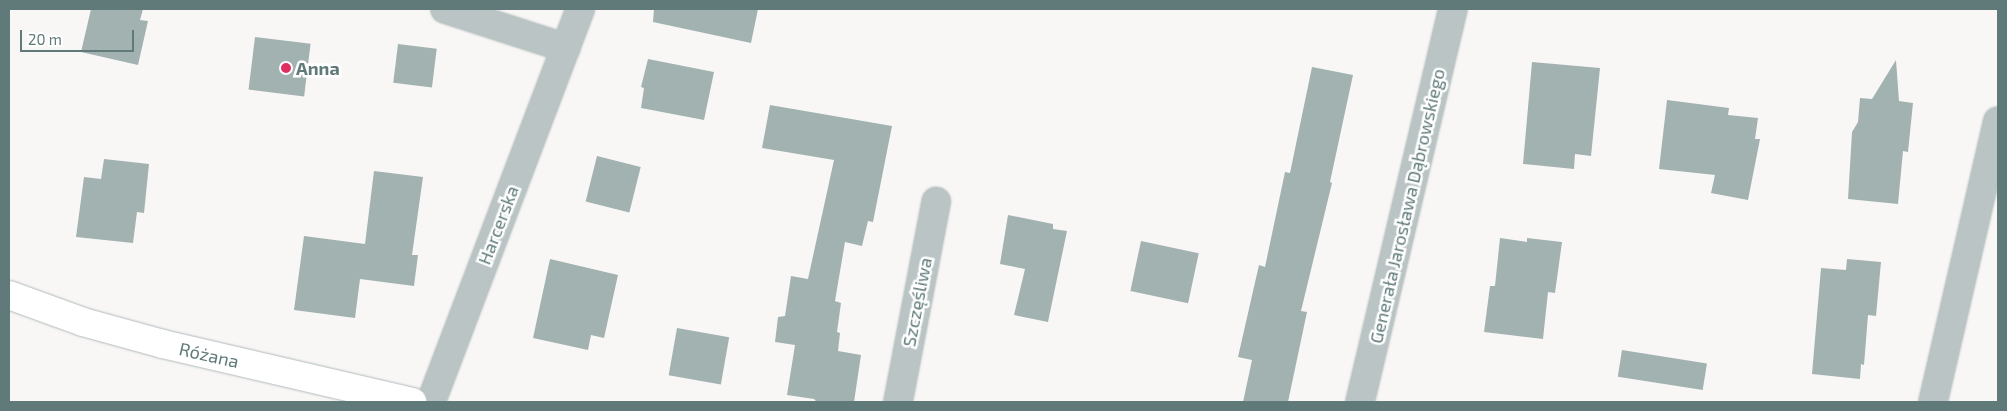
<!DOCTYPE html>
<html>
<head>
<meta charset="utf-8">
<style>
  body { margin:0 }
  #map { position:relative; width:2007px; height:411px; overflow:hidden; background:#f9f7f6; font-family:"Exo 2",sans-serif }
  div>[style] { position:absolute }
  .building>* { inset:0; background:#a2b2b1; transform-origin:0 0 }
  .roads { filter:drop-shadow(0 0 1px #afbbba) drop-shadow(0 0 1px #afbbba) }
  .street>* { height:28px; margin:-14px; padding:0 14px; transform-origin:14px; border-radius:14px; background:#bac4c4 }
  .secondary>* { height:28px; margin:-14px; padding:0 14px; transform-origin:14px; border-radius:14px; background:#fff }
  .dots>* { width:14px; height:14px; translate:-50% -50%; box-sizing:border-box; border:2px solid #fff; border-radius:50% }
  span { translate:-50% -50%; white-space:nowrap; text-align:center; line-height:1.15; -webkit-text-stroke:5px #fff; paint-order:stroke }
  .poi-label { font-size:18px; color:#5f7a79; font-weight:700 }
  .left { translate:0 -50%; text-align:left }
  .street-label { font-size:18px; color:#5f7a79 }
  .frame { position:absolute; inset:0; border:10px solid #5f7a79; pointer-events:none }
  .scale { position:absolute; left:20px; top:30px; width:114px; height:22px; box-sizing:border-box; border:2px solid #5f7a79; border-top:0; padding-left:6px; font-size:15px; line-height:18px; white-space:nowrap; color:#5f7a79; -webkit-text-stroke:4px #fff; paint-order:stroke }
</style>
</head>
<body>
<div id="map">
  <div class="building">
    <div style="clip-path:polygon(91px 9px,143px 9px,140px 20px,148px 21px,138px 65px,81px 52px)"></div>
    <div style="clip-path:polygon(654px 9px,758px 9px,751px 43px,653px 22px)"></div>
    <div style="left:255px;top:37px;width:56px;height:53px;rotate:7deg"></div>
    <div style="left:398px;top:44px;width:39px;height:39px;rotate:7deg"></div>
    <div style="clip-path:polygon(648px 59px,714px 72px,704px 120px,641px 108px,644px 88px,641px 87px)"></div>
    <div style="clip-path:polygon(1896px 60px,1899px 101px,1913px 103px,1908px 152px,1903px 151px,1898px 204px,1848px 199px,1852px 132px,1858px 122px,1860px 98px,1872px 99px)"></div>
    <div style="clip-path:polygon(1532px 62px,1600px 68px,1591px 156px,1575px 154px,1574px 169px,1523px 164px)"></div>
    <div style="clip-path:polygon(1312px 67px,1353px 75px,1330px 182px,1332px 183px,1301px 311px,1307px 312px,1288px 402px,1243px 402px,1252px 360px,1238px 357px,1259px 265px,1265px 267px,1285px 172px,1290px 173px)"></div>
    <div style="clip-path:polygon(1667px 100px,1729px 108px,1728px 115px,1758px 118px,1755px 139px,1760px 139px,1748px 200px,1711px 193px,1715px 175px,1659px 169px)"></div>
    <div style="clip-path:polygon(770px 105px,892px 126px,873px 222px,868px 221px,862px 246px,845px 242px,835px 301px,841px 303px,837px 332px,840px 333px,838px 351px,861px 355px,854px 402px,817px 402px,814px 399px,787px 395px,795px 345px,775px 342px,778px 317px,785px 316px,791px 276px,808px 279px,834px 160px,762px 148px)"></div>
    <div style="left:597px;top:156px;width:45px;height:47px;rotate:14deg"></div>
    <div style="clip-path:polygon(104px 159px,149px 164px,144px 213px,137px 212px,133px 243px,76px 237px,84px 177px,101px 179px)"></div>
    <div style="clip-path:polygon(374px 171px,423px 177px,412px 255px,418px 255px,414px 286px,360px 279px,355px 318px,294px 310px,304px 236px,365px 244px)"></div>
    <div style="clip-path:polygon(1008px 215px,1053px 224px,1053px 229px,1067px 231px,1048px 322px,1014px 315px,1025px 269px,1000px 264px)"></div>
    <div style="clip-path:polygon(1500px 238px,1527px 242px,1527px 238px,1562px 242px,1555px 293px,1548px 292px,1543px 339px,1484px 332px,1490px 286px,1495px 286px)"></div>
    <div style="left:1141px;top:241px;width:59px;height:51px;rotate:12deg"></div>
    <div style="clip-path:polygon(550px 259px,618px 275px,604px 338px,591px 335px,588px 350px,533px 338px)"></div>
    <div style="clip-path:polygon(1847px 259px,1881px 262px,1876px 316px,1868px 315px,1864px 365px,1861px 364px,1860px 379px,1812px 374px,1821px 268px,1846px 270px)"></div>
    <div style="left:677px;top:328px;width:53px;height:48px;rotate:10deg"></div>
    <div style="left:1622px;top:350px;width:86px;height:27px;rotate:9deg"></div>
  </div>
  <div class="roads">
    <div class="street">
      <div style="left:445px;top:9px;width:127px;rotate:17.9deg"></div>
      <div style="left:431px;top:402px;width:420px;rotate:-69.2deg"></div>
      <div style="left:898px;top:402px;width:204px;rotate:-79.2deg"></div>
      <div style="left:1360px;top:402px;width:404px;rotate:-76.7deg"></div>
      <div style="left:1933px;top:402px;width:288px;rotate:-77deg"></div>
    </div>
    <div class="secondary">
      <div style="left:9px;top:295px;width:79px;rotate:20deg"></div>
      <div style="left:83px;top:322px;width:83px;rotate:15.4deg"></div>
      <div style="left:163px;top:344px;width:256px;rotate:13.1deg"></div>
    </div>
  </div>
  <div class="dots">
    <div style="left:286px;top:68px;background:#e02f5f"></div>
  </div>
  <div class="poi-label">
    <span class="left" style="left:296px;top:68px">Anna</span>
  </div>
  <div class="street-label">
    <span style="left:1407px;top:206px;rotate:-77deg">Generała Jarosława Dąbrowskiego</span>
    <span style="left:498px;top:225px;rotate:-69deg">Harcerska</span>
    <span style="left:917px;top:302px;rotate:-79deg">Szczęśliwa</span>
    <span style="left:209px;top:355px;rotate:13deg">Różana</span>
  </div>
  <div class="frame"></div>
  <div class="scale">20 m</div>
</div>
</body>
</html>
